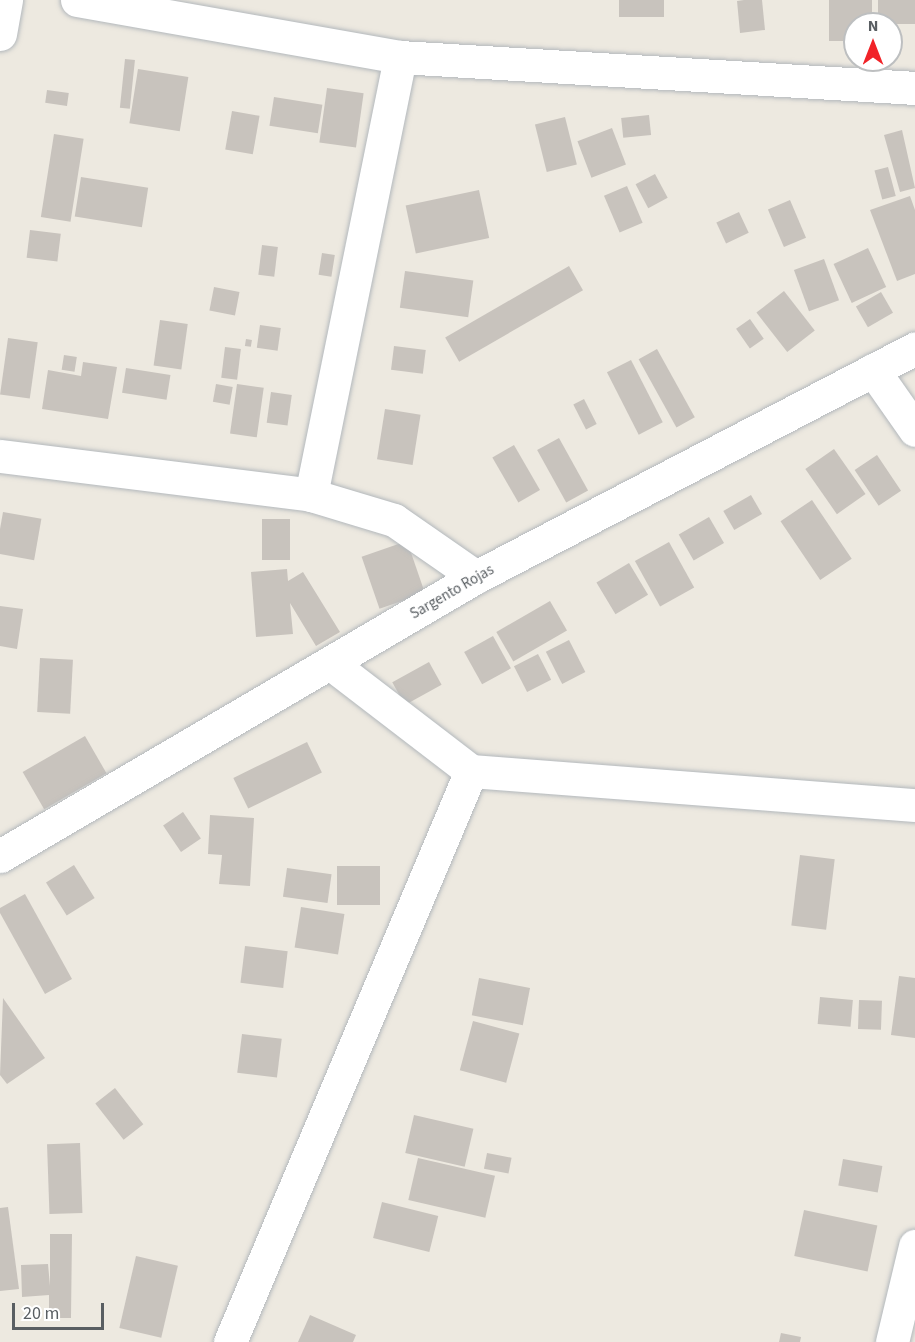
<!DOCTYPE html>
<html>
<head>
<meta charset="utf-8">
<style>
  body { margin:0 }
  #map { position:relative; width:915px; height:1342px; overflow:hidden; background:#ede9e0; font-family:"Source Sans 3",sans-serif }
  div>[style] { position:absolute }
  .building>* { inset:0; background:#c8c3bd; transform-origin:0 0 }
  .roads { filter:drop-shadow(0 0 2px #b3b8bc) drop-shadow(0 0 2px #b3b8bc) }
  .minor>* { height:33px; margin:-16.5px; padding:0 16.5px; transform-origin:16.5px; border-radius:16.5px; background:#fff }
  span { translate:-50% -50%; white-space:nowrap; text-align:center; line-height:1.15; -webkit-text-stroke:6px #fff; paint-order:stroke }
  .street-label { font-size:15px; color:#595e62 }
  .north { position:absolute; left:843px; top:12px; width:60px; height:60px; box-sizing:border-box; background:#fff; border:2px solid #bdbfc0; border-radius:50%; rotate:0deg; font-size:16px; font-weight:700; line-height:24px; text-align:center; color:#595e62 }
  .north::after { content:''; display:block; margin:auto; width:21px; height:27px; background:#f12328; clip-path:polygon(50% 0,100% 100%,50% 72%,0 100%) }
  .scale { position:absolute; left:12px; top:1303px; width:92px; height:27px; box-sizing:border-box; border:3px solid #595e62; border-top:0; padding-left:8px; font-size:18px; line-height:21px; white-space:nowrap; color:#595e62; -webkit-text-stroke:4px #fff; paint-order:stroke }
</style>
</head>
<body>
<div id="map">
  <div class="building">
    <div style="left:619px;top:0;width:45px;height:17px"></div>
    <div style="clip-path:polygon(744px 0,762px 0,765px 30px,740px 33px,737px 1px)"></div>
    <div style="clip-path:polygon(829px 0,872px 0,872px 24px,855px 24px,855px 41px,829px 41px)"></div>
    <div style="left:878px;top:0;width:37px;height:24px"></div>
    <div style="left:125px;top:59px;width:10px;height:49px;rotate:6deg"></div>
    <div style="left:138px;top:69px;width:51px;height:55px;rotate:9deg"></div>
    <div style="left:327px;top:88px;width:37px;height:55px;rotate:8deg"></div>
    <div style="left:47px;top:90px;width:22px;height:13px;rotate:8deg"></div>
    <div style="left:274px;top:97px;width:49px;height:29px;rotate:9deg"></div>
    <div style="left:232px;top:111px;width:28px;height:39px;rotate:10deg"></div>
    <div style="left:649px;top:115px;width:20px;height:28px;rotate:84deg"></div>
    <div style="left:565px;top:117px;width:49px;height:31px;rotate:76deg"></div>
    <div style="left:612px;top:128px;width:39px;height:37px;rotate:69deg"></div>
    <div style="clip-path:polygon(902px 130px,915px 188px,900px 192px,884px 135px)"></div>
    <div style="left:54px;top:134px;width:30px;height:84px;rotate:9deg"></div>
    <div style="left:888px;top:167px;width:30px;height:14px;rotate:75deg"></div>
    <div style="left:655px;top:174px;width:27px;height:22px;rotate:62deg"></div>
    <div style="left:81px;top:177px;width:68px;height:40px;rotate:9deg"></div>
    <div style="left:627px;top:186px;width:40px;height:25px;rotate:67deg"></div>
    <div style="left:479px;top:190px;width:49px;height:75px;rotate:78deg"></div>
    <div style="clip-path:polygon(910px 196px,915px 210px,915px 274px,897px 281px,870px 210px)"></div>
    <div style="left:790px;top:200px;width:41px;height:24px;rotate:67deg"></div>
    <div style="left:739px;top:212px;width:23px;height:25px;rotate:65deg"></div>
    <div style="left:30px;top:230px;width:31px;height:28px;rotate:7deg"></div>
    <div style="left:262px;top:245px;width:16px;height:30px;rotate:7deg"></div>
    <div style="left:868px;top:248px;width:43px;height:38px;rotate:65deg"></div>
    <div style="left:322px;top:253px;width:13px;height:22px;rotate:9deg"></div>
    <div style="left:824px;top:259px;width:44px;height:32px;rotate:70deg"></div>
    <div style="left:569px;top:266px;width:28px;height:143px;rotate:60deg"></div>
    <div style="left:405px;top:271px;width:69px;height:37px;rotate:8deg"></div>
    <div style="left:214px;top:287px;width:26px;height:24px;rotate:11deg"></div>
    <div style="left:784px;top:291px;width:50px;height:35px;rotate:52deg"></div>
    <div style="left:881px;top:292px;width:24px;height:29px;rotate:60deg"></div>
    <div style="left:750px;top:319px;width:24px;height:17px;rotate:55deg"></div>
    <div style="left:160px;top:320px;width:28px;height:46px;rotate:8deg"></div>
    <div style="left:260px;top:325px;width:21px;height:23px;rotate:8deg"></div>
    <div style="left:8px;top:338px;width:30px;height:57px;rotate:8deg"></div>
    <div style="left:246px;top:339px;width:6px;height:7px;rotate:9deg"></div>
    <div style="left:394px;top:346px;width:32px;height:24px;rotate:7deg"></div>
    <div style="left:225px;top:347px;width:16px;height:31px;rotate:7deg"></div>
    <div style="left:657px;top:349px;width:78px;height:21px;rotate:61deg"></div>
    <div style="left:64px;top:355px;width:13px;height:15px;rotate:9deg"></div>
    <div style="left:631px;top:360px;width:70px;height:27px;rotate:63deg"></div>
    <div style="clip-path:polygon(83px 362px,117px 367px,108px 419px,42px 409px,48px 370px,81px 376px)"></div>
    <div style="left:126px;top:368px;width:45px;height:25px;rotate:9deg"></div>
    <div style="left:216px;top:384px;width:17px;height:18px;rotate:10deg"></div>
    <div style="left:237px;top:384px;width:27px;height:50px;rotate:8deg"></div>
    <div style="left:271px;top:392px;width:21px;height:31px;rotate:8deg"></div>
    <div style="left:584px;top:399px;width:28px;height:12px;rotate:63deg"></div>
    <div style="left:385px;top:409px;width:36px;height:51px;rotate:9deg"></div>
    <div style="left:559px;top:438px;width:60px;height:25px;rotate:61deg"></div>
    <div style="left:514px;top:445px;width:52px;height:25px;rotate:60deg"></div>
    <div style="left:834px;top:449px;width:55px;height:35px;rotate:55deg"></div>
    <div style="left:877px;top:455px;width:43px;height:27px;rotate:56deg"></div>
    <div style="left:751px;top:495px;width:22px;height:32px;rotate:60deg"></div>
    <div style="left:812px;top:500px;width:71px;height:38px;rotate:56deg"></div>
    <div style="left:3px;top:512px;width:39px;height:42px;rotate:10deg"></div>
    <div style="left:709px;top:517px;width:30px;height:35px;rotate:60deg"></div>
    <div style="left:262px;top:519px;width:28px;height:41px"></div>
    <div style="left:407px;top:541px;width:55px;height:48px;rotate:71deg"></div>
    <div style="left:669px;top:542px;width:52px;height:39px;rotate:61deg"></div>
    <div style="left:629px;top:563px;width:37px;height:38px;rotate:59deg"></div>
    <div style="clip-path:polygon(287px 569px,288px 581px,303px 572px,340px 632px,316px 646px,290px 603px,293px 634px,256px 637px,251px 572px)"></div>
    <div style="left:550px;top:601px;width:34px;height:62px;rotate:60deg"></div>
    <div style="clip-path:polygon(0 606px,23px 609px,17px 649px,0 646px)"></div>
    <div style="left:493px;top:636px;width:37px;height:33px;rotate:61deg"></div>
    <div style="left:569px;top:640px;width:36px;height:26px;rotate:63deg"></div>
    <div style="left:538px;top:654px;width:29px;height:27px;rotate:63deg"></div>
    <div style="left:40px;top:658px;width:33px;height:54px;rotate:3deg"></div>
    <div style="left:429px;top:662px;width:26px;height:42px;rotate:61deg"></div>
    <div style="left:85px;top:736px;width:43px;height:72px;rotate:60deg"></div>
    <div style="left:307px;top:742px;width:34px;height:82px;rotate:64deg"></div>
    <div style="left:183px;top:812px;width:32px;height:24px;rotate:56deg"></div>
    <div style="clip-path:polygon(210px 815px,254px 818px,250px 886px,219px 884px,222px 855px,208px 854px)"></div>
    <div style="left:800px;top:855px;width:35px;height:71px;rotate:7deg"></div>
    <div style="left:74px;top:865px;width:39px;height:33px;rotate:58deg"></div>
    <div style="left:337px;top:866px;width:43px;height:39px"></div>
    <div style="left:287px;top:868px;width:45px;height:29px;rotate:8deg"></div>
    <div style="clip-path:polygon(25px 894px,72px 979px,45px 994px,0 913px,0 908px)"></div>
    <div style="left:301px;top:907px;width:44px;height:41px;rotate:9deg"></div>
    <div style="left:245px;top:946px;width:43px;height:37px;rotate:7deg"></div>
    <div style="clip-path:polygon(899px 976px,915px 978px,915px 1038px,891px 1035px)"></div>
    <div style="left:479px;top:978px;width:52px;height:38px;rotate:11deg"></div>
    <div style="left:820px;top:997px;width:33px;height:27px;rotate:5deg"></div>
    <div style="clip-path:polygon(3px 998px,45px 1058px,7px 1084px,0 1075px)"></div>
    <div style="left:859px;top:1000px;width:23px;height:29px;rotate:2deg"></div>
    <div style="left:473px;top:1021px;width:48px;height:51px;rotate:15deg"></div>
    <div style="left:242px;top:1034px;width:40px;height:39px;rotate:7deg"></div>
    <div style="left:115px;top:1088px;width:46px;height:25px;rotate:52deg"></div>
    <div style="left:414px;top:1115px;width:61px;height:39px;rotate:13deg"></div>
    <div style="left:80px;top:1143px;width:70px;height:33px;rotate:88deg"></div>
    <div style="left:487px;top:1153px;width:25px;height:16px;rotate:11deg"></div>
    <div style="left:418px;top:1158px;width:79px;height:43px;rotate:13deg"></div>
    <div style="left:843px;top:1159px;width:40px;height:27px;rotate:10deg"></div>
    <div style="left:382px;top:1202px;width:58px;height:37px;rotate:14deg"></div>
    <div style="clip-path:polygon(8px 1207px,19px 1289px,0 1291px,0 1208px)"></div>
    <div style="left:804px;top:1210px;width:75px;height:47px;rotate:12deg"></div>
    <div style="clip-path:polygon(50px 1234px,72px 1234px,71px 1318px,49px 1318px,49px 1295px,22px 1297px,21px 1265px,48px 1264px,50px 1286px)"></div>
    <div style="left:136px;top:1256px;width:43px;height:74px;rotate:13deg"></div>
    <div style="clip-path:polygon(310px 1315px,356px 1335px,353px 1342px,298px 1342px)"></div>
    <div style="clip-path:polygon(781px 1333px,801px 1337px,800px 1342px,779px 1342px)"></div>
  </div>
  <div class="roads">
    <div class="minor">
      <div style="left:77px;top:0;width:328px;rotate:10deg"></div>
      <div style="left:400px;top:57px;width:516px;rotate:3.44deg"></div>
      <div style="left:0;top:34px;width:35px;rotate:-80deg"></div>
      <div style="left:873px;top:370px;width:73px;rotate:55deg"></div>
      <div style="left:0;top:456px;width:313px;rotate:7.1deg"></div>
      <div style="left:311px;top:495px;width:87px;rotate:16.8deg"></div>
      <div style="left:394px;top:520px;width:100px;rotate:34.8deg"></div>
      <div style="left:311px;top:495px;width:447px;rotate:-78.5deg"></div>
      <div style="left:330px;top:663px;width:178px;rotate:37.5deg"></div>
      <div style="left:471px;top:771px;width:445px;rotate:4.4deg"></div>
      <div style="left:0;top:856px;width:552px;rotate:-30.38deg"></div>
      <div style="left:476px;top:577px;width:495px;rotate:-27.5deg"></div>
      <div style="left:230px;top:1342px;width:620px;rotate:-67.12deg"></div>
      <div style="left:892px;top:1342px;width:99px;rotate:-76.5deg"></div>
    </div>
  </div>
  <div class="street-label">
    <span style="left:452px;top:592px;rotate:-30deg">Sargento Rojas</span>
  </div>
  <div class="north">N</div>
  <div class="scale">20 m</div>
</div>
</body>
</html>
